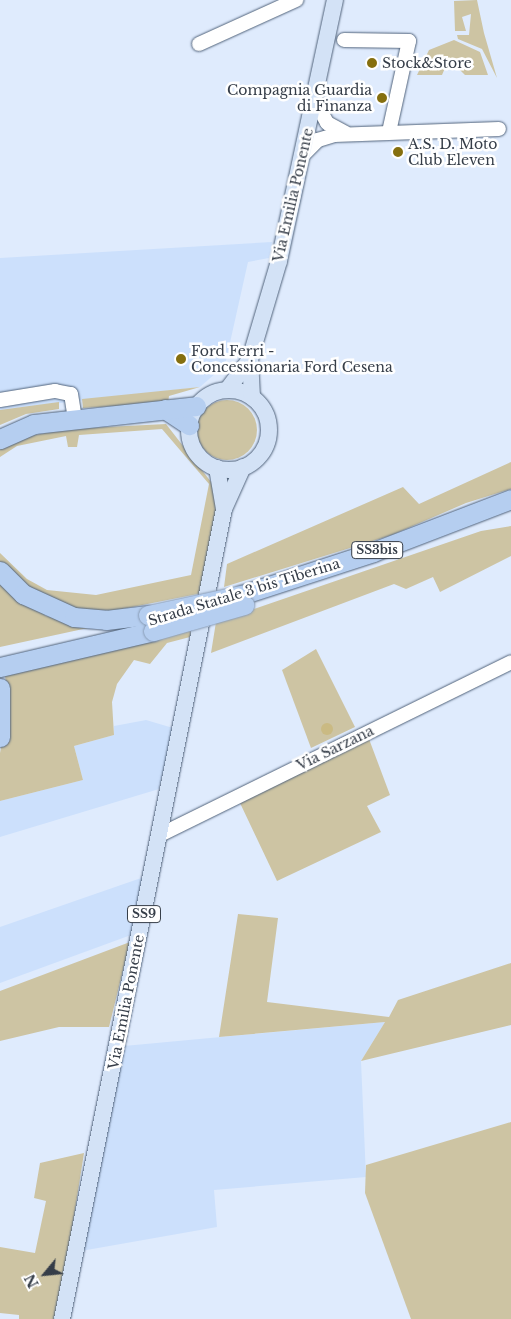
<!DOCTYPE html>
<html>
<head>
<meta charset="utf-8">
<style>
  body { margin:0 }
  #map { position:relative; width:511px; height:1319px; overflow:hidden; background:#dfebfd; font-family:"Libre Baskerville",serif }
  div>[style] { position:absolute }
  .built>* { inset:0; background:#cce0fc }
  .green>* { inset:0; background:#cdc4a3 }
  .round { border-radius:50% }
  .water>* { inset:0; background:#caba83 }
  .roads { filter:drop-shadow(0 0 1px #51637b) drop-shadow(0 0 1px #51637b) }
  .minor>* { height:14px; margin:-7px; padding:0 7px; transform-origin:7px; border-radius:7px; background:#fff }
  .major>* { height:16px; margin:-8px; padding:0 8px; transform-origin:8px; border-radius:8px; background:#d3e2f6 }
  .major>.ring { margin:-8px; padding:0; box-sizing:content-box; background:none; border:16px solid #d3e2f6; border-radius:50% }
  .highway>* { height:19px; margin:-9.5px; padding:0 9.5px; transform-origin:9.5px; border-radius:9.5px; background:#b5cef0 }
  .bridges { filter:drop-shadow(0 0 1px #889bb5) drop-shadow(0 0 1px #889bb5) }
  .highway-bridge>* { height:19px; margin:-9.5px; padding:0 9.5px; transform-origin:9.5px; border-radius:9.5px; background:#b5cef0 }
  .dots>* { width:14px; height:14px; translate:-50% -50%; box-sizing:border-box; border:2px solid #fff; border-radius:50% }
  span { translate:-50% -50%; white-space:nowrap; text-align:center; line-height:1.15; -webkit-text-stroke:5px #fff; paint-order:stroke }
  .shield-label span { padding:1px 4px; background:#fff; border:1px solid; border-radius:4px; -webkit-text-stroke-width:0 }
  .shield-label { font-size:12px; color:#353d48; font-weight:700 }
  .poi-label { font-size:14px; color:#353d48 }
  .left { translate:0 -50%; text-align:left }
  .right { translate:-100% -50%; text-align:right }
  .street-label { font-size:14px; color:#353d48 }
  .north { position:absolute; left:20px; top:1249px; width:50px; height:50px; -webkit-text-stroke:4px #fff; paint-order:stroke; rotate:242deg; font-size:14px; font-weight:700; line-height:20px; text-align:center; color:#353d48 }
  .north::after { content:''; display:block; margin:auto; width:18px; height:22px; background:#353d48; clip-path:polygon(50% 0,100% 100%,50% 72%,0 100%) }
</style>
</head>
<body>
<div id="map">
  <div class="built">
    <div style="clip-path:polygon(272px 242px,269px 258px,248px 262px,225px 365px,200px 387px,0 410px,0 258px)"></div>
    <div style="clip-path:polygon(146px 720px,173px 728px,159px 789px,0 837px,0 801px,83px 780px,74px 746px,114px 735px,114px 726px)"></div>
    <div style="clip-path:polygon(144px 877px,131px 935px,0 983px,0 927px)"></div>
    <div style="clip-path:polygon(385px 1022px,361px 1061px,366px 1177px,214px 1190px,217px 1227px,81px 1251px,124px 1046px)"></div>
  </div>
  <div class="green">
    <div style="clip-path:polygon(477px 0,484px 33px,497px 78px,482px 49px,458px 39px,457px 35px,469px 35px,471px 14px,462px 17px,466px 31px,455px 31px,454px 1px)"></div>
    <div style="clip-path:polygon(454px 40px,480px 52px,488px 75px,465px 75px,455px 65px,445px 68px,442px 75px,417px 75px,429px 50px)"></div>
    <div style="clip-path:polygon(200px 387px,169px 396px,168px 403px,83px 408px,82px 399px)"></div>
    <div class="round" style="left:197px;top:400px;width:60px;height:60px"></div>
    <div style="clip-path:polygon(59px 402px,59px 409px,26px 414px,0 425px,0 410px)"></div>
    <div style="clip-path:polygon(166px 424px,215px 487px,219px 508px,203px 593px,97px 614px,50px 605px,0 566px,0 553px,27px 579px,47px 590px,96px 595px,191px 575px,209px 484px,162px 429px,79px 435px,77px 447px,68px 447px,66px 436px,17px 446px,0 457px,0 450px,19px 438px,67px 429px)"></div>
    <div style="clip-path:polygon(511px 462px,511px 489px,466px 503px,392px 535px,224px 587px,227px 564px,403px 487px,419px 504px)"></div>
    <div style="clip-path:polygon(511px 526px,511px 556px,440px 592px,433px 577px,406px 589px,394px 584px,211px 653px,216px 622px,481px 531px)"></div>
    <div style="clip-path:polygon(0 582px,46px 616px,97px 626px,0 647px)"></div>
    <div style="clip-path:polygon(192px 626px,190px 637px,167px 643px,150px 664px,134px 660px,117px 684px,112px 702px,114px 735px,74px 746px,83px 780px,0 801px,0 753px,9px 701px,5px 676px)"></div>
    <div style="clip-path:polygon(316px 649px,355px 727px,311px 748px,282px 670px)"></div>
    <div style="clip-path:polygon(369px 739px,390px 795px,367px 806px,381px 832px,277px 881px,240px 803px)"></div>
    <div style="clip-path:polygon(238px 914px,278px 918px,267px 1002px,389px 1017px,398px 1000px,511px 963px,511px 1025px,361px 1061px,385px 1022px,219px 1037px)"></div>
    <div style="clip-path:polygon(130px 942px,109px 1027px,59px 1027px,0 1041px,0 991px)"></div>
    <div style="clip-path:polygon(511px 1122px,511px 1319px,411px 1319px,365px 1193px,366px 1165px)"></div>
    <div style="clip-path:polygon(84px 1153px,58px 1319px,19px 1319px,19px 1315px,0 1313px,0 1247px,35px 1253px,46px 1201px,34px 1198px,40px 1163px)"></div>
  </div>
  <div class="water">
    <div class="round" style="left:321px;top:723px;width:12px;height:12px"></div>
  </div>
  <div class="roads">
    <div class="minor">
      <div style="left:344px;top:40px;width:65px;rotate:0.9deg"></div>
      <div style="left:409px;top:41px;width:93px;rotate:102.4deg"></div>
      <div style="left:199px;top:44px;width:107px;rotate:-24.4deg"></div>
      <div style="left:315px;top:101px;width:25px;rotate:61deg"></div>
      <div style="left:327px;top:123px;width:21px;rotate:28deg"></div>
      <div style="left:304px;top:154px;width:20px;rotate:-45deg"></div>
      <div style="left:318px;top:140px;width:17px;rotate:-17deg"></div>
      <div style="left:334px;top:135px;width:165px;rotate:-2.1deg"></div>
      <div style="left:0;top:400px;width:56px;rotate:-9.3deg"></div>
      <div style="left:55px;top:391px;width:16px;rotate:11deg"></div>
      <div style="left:71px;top:394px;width:25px;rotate:81deg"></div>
      <div style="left:160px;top:835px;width:391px;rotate:-26.2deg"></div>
    </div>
    <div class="major">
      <div style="left:227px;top:390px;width:39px;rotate:-53deg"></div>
      <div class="ring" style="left:189px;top:390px;width:64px;height:64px"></div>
      <div style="left:252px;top:397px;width:38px;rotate:-93deg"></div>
      <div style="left:250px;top:359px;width:102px;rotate:-73.5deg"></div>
      <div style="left:279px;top:261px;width:267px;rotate:-77.9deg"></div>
      <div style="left:217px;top:468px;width:42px;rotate:80.3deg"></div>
      <div style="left:62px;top:1319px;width:826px;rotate:-78.69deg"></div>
      <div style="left:224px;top:509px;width:46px;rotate:-65.7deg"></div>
    </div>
    <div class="highway">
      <div style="left:165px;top:409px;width:29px;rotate:34deg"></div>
      <div style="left:0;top:439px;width:37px;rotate:-24deg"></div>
      <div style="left:34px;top:424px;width:163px;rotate:-6.3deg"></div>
      <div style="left:0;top:571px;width:33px;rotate:45deg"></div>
      <div style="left:23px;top:594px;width:56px;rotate:24.3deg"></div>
      <div style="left:74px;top:617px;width:32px;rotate:5deg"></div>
      <div style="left:106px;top:620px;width:42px;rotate:-6.8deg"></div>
      <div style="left:241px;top:595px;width:139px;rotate:-18deg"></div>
      <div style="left:373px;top:552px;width:148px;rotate:-21deg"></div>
      <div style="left:0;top:667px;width:157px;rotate:-13.2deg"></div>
      <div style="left:0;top:688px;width:49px;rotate:90deg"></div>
    </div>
  </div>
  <div class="bridges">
    <div class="highway-bridge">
      <div style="left:148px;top:615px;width:95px;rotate:-12.1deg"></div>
      <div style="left:153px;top:631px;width:95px;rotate:-15.9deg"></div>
    </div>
  </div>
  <div class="dots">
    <div style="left:372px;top:63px;background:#856f0f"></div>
    <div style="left:382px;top:98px;background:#856f0f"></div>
    <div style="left:398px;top:152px;background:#856f0f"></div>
    <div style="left:181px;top:359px;background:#856f0f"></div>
  </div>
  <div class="shield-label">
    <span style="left:377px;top:550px">SS3bis</span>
    <span style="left:144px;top:914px">SS9</span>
  </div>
  <div class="poi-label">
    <span class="left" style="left:382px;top:63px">Stock&amp;Store</span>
    <span class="right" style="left:372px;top:98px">Compagnia Guardia<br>di Finanza</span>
    <span class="left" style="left:408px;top:152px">A.S. D. Moto<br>Club Eleven</span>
    <span class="left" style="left:191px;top:359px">Ford Ferri -<br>Concessionaria Ford Cesena</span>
  </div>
  <div class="street-label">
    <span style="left:293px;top:195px;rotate:-77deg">Via Emilia Ponente</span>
    <span style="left:244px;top:592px;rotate:-17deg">Strada Statale 3 bis Tiberina</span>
    <span style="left:335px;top:748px;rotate:-26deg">Via Sarzana</span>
    <span style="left:126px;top:1002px;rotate:-79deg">Via Emilia Ponente</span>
  </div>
  <div class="north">N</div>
</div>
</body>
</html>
